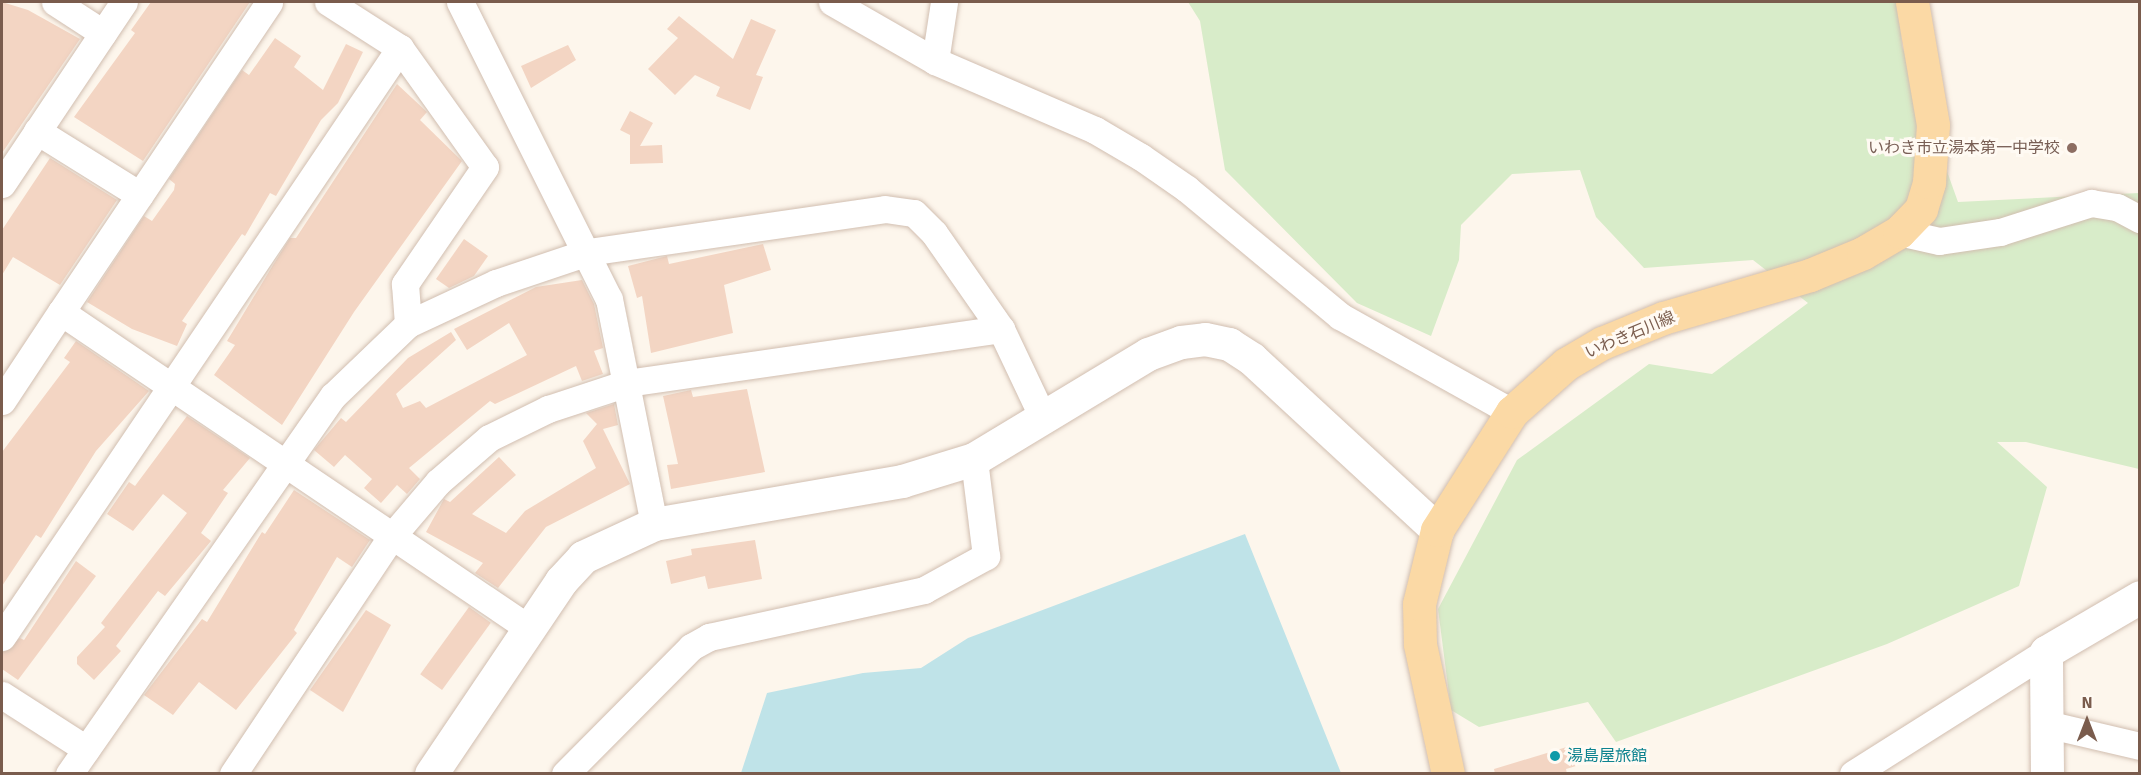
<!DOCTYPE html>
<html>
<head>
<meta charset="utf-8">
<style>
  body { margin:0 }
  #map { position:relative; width:2141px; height:775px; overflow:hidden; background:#fdf6ec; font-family:Signika,"Noto Sans JP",sans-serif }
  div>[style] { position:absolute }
  .green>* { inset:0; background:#d8ecc9 }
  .water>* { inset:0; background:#bfe3e8 }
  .building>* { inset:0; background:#f3d5c3; transform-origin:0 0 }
  .roads { filter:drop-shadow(0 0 2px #d1beb0) drop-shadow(0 0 2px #d1beb0) }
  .street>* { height:27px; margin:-13.5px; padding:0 13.5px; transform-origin:13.5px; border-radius:13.5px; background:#fff }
  .secondary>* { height:33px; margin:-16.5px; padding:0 16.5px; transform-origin:16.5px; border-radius:16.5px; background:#fff }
  .primary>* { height:33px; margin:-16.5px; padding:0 16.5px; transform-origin:16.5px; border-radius:16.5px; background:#fbd9a5 }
  .dots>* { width:16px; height:16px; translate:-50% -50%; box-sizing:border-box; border:3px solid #fffaf3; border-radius:50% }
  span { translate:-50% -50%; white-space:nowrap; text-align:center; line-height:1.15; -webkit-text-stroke:6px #fffaf3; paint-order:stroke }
  .education-label { font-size:16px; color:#785e54 }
  .right { translate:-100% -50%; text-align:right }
  .street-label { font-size:16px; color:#7a5c4d }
  .culture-label { font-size:16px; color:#0d838f }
  .left { translate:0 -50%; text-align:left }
  .frame { position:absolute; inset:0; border:3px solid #7a5c4d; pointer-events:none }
  .north { position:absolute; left:2057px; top:691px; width:60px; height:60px; -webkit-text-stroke:4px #fffaf3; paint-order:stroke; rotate:0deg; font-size:16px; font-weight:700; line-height:24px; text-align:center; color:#7a5c4d }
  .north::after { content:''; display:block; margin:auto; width:21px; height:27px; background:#7a5c4d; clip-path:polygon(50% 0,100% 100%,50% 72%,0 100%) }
</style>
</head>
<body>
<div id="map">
  <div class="green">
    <div style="clip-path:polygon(1188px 2px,1898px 2px,1902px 46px,1958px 202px,2139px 193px,2139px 469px,2026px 442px,1997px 442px,2047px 487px,2019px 586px,1887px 644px,1616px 742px,1588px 702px,1479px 727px,1451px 710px,1438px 609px,1517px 460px,1649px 364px,1712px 374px,1808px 303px,1753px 260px,1644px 268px,1596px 217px,1580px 170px,1512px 174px,1461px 225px,1459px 260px,1431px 336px,1357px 303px,1225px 170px,1200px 21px)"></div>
  </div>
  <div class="water">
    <div style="clip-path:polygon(1245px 534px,1341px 773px,741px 773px,767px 693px,863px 673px,921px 668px,968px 638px)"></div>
  </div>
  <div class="building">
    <div style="clip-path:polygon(2px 2px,28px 10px,80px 39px,2px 153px)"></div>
    <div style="clip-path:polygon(151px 2px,250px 2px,143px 161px,74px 117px,135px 33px,131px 30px)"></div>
    <div style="clip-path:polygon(679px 16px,733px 59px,751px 19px,776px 30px,756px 75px,763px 77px,750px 110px,716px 96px,720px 87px,695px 75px,675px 95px,648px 69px,678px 38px,667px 29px)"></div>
    <div style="clip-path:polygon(275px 38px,301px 56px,294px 67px,323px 90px,346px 44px,363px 52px,338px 103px,321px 120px,276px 196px,270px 193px,245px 236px,242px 234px,182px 321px,187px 324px,177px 346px,132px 329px,87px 302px,144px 216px,152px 221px,174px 190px,175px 184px,169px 179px,242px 70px,249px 75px)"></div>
    <div style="clip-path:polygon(568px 45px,576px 60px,531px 88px,521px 66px)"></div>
    <div style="clip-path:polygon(397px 84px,427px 112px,420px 120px,462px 161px,354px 312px,282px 425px,214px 375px,235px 345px,227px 341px,273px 265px,290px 238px,296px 238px)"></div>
    <div style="clip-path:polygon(630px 111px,653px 123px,640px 146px,662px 145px,663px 163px,630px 164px,630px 135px,620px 130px)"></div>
    <div style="clip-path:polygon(50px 158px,117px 200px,60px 285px,13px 257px,2px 275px,2px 230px)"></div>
    <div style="clip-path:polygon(464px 239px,488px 256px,474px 276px,449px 288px,436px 279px)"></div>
    <div style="clip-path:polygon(763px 244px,771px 270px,724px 285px,733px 333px,651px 353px,642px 296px,637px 298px,628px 266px,667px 256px,669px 264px)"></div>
    <div style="clip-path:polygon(582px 280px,594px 304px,603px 348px,594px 351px,603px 374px,582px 381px,576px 366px,495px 404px,490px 401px,409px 468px,420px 479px,407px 494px,397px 485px,381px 503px,364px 488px,372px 479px,345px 455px,334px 467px,314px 450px,341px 418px,346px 422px,408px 358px,451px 332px,456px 340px,396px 394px,403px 408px,420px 401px,426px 408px,527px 355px,509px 323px,467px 350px,454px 329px,536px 287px)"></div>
    <div style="clip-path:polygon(76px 341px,149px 391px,96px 451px,41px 538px,36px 535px,2px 586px,2px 452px,70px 362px,64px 358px)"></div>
    <div style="clip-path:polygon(747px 389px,765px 472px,671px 489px,667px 465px,678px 464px,663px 396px,691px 390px,693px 397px)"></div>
    <div style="clip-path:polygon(614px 404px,618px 425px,603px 429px,630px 484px,546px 527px,498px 588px,475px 573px,483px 563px,426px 532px,444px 499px,450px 502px,499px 457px,516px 475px,472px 514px,506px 533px,525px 511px,596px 468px,583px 441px,597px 424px,586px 413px)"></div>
    <div style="clip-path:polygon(187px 416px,250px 458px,223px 490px,228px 493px,201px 533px,211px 541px,165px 596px,158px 591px,116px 646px,121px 651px,94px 680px,77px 664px,77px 657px,105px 627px,101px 623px,187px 513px,163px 494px,133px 531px,107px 514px,129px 482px,135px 486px)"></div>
    <div style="clip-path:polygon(294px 490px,370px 540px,352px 567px,337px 557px,294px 630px,297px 633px,236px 710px,199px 682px,173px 715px,144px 695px,202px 619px,207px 622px,262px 532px,265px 534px)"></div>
    <div style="clip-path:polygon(755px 540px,762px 579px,708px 589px,705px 576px,671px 584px,666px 561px,692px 555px,691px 549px)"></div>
    <div style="clip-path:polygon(76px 561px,96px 576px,18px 680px,2px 669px,2px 653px,20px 638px,24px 640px)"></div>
    <div style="left:469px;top:607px;width:27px;height:83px;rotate:36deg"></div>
    <div style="clip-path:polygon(366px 610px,391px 625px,343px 712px,310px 690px)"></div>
    <div style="clip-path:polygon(1570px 746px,1576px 766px,1566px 769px,1567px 774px,1495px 774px,1494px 769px)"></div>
  </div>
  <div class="roads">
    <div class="street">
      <div style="left:55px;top:2px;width:57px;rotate:32.9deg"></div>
      <div style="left:328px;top:2px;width:85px;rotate:32.6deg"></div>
      <div style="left:400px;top:48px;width:146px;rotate:54.5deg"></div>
      <div style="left:485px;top:167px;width:142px;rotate:124.4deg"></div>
      <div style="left:405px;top:284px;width:40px;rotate:85.7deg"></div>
      <div style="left:460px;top:2px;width:332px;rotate:63.4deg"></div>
      <div style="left:609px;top:299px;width:229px;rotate:78.7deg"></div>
      <div style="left:832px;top:2px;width:119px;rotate:29.8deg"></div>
      <div style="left:935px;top:61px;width:174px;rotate:23.3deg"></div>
      <div style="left:1095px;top:130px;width:53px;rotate:30.4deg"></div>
      <div style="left:1141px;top:157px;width:56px;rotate:34.8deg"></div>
      <div style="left:1187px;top:189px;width:199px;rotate:39.7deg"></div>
      <div style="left:1340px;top:316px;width:197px;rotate:29.2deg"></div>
      <div style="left:935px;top:61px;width:60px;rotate:-81.3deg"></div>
      <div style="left:37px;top:131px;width:121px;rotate:31.9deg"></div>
      <div style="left:2px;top:184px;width:219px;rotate:-56.2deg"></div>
      <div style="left:1899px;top:232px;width:41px;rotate:12.7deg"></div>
      <div style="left:1939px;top:241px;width:62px;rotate:-8.4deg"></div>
      <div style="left:2000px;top:232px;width:96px;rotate:-17.7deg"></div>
      <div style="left:2091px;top:203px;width:26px;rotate:9deg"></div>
      <div style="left:2117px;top:207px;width:26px;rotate:28deg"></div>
      <div style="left:61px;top:312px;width:373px;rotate:-56.1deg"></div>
      <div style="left:2px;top:401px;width:107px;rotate:-56.5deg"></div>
      <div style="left:61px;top:312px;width:566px;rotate:34.06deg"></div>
      <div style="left:2px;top:637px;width:711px;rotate:-55.95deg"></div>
      <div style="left:2px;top:695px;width:100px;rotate:32.7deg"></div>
      <div style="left:2046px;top:724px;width:97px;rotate:13.2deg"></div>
      <div style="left:69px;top:774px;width:461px;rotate:-55.1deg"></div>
      <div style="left:333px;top:396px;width:104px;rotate:-43.8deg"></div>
      <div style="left:408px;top:324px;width:97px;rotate:-25deg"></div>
      <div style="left:496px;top:283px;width:97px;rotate:-18.6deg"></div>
      <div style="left:588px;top:252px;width:300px;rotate:-8.2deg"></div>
      <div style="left:885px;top:209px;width:29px;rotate:8deg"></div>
      <div style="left:914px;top:213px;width:28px;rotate:45deg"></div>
      <div style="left:934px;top:233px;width:117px;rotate:55.1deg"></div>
      <div style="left:1001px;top:329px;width:98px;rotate:64.7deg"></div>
      <div style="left:233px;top:774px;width:286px;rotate:-56.3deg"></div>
      <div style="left:392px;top:536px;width:71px;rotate:-49.6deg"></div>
      <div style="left:438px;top:482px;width:67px;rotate:-40.8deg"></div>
      <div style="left:489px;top:438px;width:66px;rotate:-26.2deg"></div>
      <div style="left:548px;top:409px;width:83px;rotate:-18.2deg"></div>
      <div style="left:627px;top:383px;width:378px;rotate:-8.2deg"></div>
      <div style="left:565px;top:774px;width:179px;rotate:-45.2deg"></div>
      <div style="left:691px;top:647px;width:21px;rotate:-29deg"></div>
      <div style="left:709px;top:637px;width:220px;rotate:-12.3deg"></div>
      <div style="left:924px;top:590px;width:71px;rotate:-28.7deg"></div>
      <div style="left:986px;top:556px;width:98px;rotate:-97.1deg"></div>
      <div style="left:1853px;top:774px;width:228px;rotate:-32.3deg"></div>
    </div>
    <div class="secondary">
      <div style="left:431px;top:774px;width:233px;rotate:-56deg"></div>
      <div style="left:561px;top:581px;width:33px;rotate:-47deg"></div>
      <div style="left:583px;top:557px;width:78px;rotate:-24.9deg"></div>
      <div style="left:654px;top:524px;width:252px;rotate:-9.8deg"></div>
      <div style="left:902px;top:481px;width:75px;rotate:-17deg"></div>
      <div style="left:974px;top:459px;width:203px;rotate:-31.1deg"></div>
      <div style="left:1148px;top:354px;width:35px;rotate:-20deg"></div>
      <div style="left:1181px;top:342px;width:24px;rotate:-7deg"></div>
      <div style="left:1205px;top:339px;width:25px;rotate:12deg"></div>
      <div style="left:1229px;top:344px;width:27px;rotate:33deg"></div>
      <div style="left:1252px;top:359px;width:252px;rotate:42.7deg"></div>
      <div style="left:2047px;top:774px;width:122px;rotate:-90.5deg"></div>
      <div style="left:2046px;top:652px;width:109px;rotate:-30.3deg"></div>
    </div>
    <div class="primary">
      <div style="left:1448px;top:774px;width:133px;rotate:-102.2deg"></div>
      <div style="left:1420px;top:644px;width:40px;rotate:-91.4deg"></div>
      <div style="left:1419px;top:604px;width:76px;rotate:-76.3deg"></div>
      <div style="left:1437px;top:530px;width:140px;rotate:-57.6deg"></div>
      <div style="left:1512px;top:412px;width:72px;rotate:-41.6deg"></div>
      <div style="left:1566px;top:364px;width:42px;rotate:-30.3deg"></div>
      <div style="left:1602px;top:343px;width:66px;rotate:-22.3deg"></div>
      <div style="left:1663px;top:318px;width:153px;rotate:-16.3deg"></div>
      <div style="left:1810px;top:275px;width:57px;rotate:-22.5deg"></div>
      <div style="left:1863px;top:253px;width:42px;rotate:-30.3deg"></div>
      <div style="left:1899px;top:232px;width:32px;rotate:-46deg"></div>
      <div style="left:1921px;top:209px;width:28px;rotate:-73deg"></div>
      <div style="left:1929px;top:182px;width:57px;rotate:-86deg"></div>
      <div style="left:1933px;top:125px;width:125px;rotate:-99.7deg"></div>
    </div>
  </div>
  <div class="dots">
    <div style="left:2072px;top:148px;background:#8d6e63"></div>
    <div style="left:1555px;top:756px;background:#0f9aa8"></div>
  </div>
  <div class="education-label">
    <span class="right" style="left:2060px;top:148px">いわき市立湯本第一中学校</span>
  </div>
  <div class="street-label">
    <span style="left:1630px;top:335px;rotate:-23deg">いわき石川線</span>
  </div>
  <div class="culture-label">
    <span class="left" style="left:1567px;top:756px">湯島屋旅館</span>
  </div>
  <div class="frame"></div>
  <div class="north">N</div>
</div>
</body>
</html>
